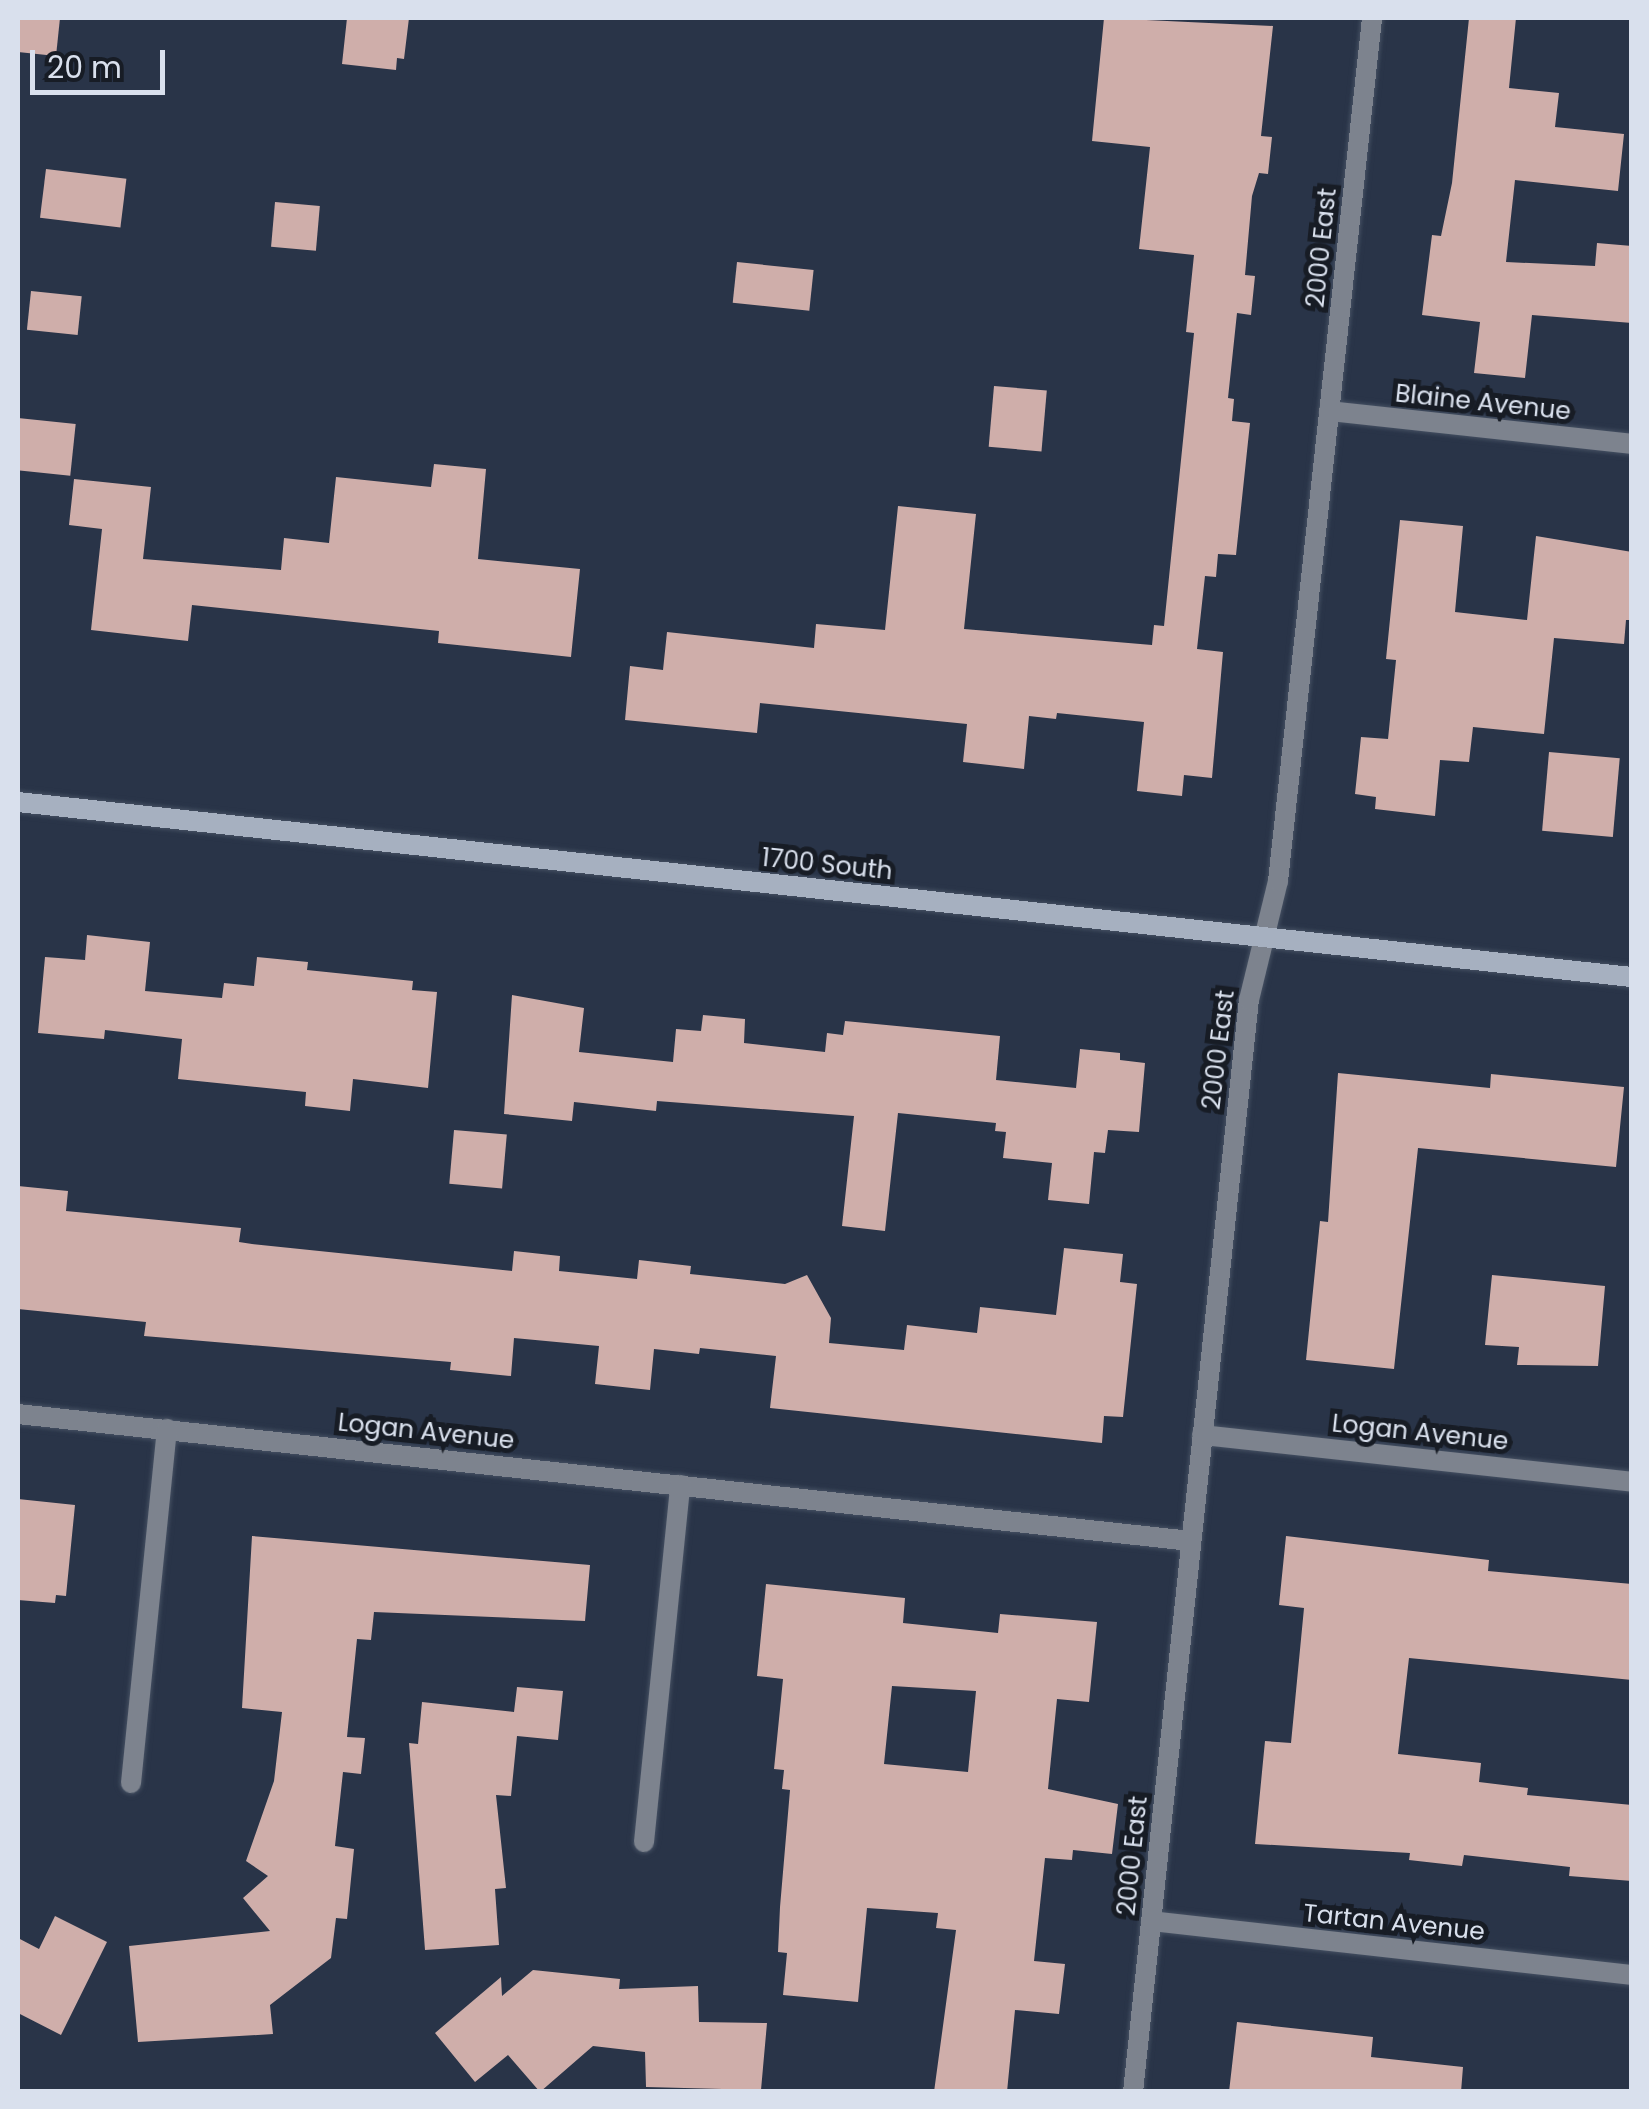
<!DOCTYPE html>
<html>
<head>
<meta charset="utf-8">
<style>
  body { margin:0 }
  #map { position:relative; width:1649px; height:2109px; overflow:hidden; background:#293448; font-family:Poppins,sans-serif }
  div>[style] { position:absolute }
  .building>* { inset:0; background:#cfaeaa; transform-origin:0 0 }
  .roads { filter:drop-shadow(0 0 2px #455062) drop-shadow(0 0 2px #455062) }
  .street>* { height:20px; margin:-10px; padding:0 10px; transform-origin:10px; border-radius:10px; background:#7d838e }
  .secondary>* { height:20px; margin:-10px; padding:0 10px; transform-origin:10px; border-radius:10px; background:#a6b0c0 }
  span { translate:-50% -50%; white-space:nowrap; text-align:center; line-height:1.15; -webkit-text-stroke:10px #171c25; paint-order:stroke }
  .street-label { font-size:25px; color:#d9e0ed }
  .frame { position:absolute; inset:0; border:20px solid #d9e0ed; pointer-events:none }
  .scale { position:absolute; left:30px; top:50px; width:135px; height:45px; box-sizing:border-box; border:5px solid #d9e0ed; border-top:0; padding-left:12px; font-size:30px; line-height:35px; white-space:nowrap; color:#d9e0ed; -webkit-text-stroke:8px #171c25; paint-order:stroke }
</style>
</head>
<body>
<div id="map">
  <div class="building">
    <div style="clip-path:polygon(18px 18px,60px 18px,56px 56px,18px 52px)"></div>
    <div style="clip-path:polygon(347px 18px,409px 18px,404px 59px,397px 58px,396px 70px,342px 64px)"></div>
    <div style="clip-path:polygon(1104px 18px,1273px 26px,1261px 136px,1272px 137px,1268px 174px,1259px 173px,1252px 196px,1245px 275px,1255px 276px,1251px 315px,1237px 313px,1228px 398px,1234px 399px,1232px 421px,1250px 423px,1236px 555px,1218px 554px,1216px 577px,1205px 576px,1197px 649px,1223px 652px,1212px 778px,1184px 775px,1182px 796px,1137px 791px,1144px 722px,1057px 713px,1056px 719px,1029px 716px,1024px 769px,963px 762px,967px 724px,760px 703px,757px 733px,625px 720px,630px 666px,663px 670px,667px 632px,814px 648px,816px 624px,885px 630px,898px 506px,976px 514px,964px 629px,1152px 645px,1154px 625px,1164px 626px,1194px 333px,1186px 332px,1194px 255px,1139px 249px,1150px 147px,1092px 141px)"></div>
    <div style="clip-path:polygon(1469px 18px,1516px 18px,1509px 88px,1559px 93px,1555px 127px,1624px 134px,1618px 191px,1515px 180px,1506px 262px,1595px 266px,1597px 243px,1632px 246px,1632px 323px,1532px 315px,1525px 378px,1474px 373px,1480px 322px,1422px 315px,1432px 235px,1441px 236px,1452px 183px)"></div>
    <div style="left:46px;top:169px;width:81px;height:49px;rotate:7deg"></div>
    <div style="left:275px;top:202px;width:45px;height:45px;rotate:5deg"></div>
    <div style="left:737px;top:262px;width:77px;height:41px;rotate:6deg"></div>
    <div style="left:31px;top:291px;width:51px;height:39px;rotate:6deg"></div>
    <div style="left:994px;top:386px;width:53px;height:61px;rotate:5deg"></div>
    <div style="left:18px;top:418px;width:58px;height:52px;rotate:6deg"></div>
    <div style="clip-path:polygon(434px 464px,486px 469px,478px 559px,580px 569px,571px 657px,438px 643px,439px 631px,192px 605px,188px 641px,91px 630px,102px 529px,69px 525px,74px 479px,151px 487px,143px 559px,281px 570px,284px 538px,329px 543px,336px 477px,431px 487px)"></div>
    <div style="clip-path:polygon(1400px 520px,1463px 526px,1455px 612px,1527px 620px,1536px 536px,1632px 552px,1632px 620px,1626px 620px,1624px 644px,1554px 638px,1544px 734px,1473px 727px,1469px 762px,1440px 760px,1435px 816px,1375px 809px,1376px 797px,1355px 794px,1361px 737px,1388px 739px,1396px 660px,1386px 659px)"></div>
    <div style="left:1549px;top:752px;width:71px;height:79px;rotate:5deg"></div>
    <div style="clip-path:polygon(87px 935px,150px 942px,145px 991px,222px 998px,224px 983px,254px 986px,257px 957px,308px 962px,307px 970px,413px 981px,412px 990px,437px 992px,428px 1088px,353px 1079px,350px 1111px,305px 1106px,306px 1092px,178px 1079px,182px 1039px,105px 1030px,104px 1039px,38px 1033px,45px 957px,85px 960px)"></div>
    <div style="clip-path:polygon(512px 995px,584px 1008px,579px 1052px,673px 1062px,676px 1029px,701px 1031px,703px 1015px,745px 1019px,744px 1043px,825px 1052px,827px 1033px,843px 1035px,845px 1021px,1000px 1036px,996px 1080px,1076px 1088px,1080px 1049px,1120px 1053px,1120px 1060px,1145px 1063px,1139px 1132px,1108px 1130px,1105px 1153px,1094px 1152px,1089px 1204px,1048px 1200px,1052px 1163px,1003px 1158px,1006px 1132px,995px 1131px,996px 1123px,898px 1113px,885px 1231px,842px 1226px,854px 1116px,657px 1101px,656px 1111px,574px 1102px,572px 1121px,504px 1114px)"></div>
    <div style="clip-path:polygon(1338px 1073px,1490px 1088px,1491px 1074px,1624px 1087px,1616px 1167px,1418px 1148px,1394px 1369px,1306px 1360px,1320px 1221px,1328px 1222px)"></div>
    <div style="left:454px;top:1130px;width:53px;height:54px;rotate:5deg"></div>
    <div style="clip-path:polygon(18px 1186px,68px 1191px,66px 1211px,241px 1228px,239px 1242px,252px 1244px,512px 1271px,514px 1251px,560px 1256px,559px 1271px,637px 1279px,639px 1260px,691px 1266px,690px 1274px,785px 1284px,807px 1275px,831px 1318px,829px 1343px,904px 1350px,907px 1325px,977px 1333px,980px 1307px,1056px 1315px,1064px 1248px,1123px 1254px,1120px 1282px,1137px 1284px,1123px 1417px,1104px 1416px,1102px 1443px,770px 1408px,776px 1356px,700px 1348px,699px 1354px,654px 1349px,650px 1390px,595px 1384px,599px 1346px,514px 1338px,511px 1376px,450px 1370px,451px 1362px,144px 1336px,146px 1322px,18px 1309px)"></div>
    <div style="clip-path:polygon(1492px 1275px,1605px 1286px,1598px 1366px,1517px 1365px,1519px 1347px,1485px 1345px)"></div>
    <div style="clip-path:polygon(18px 1499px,75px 1505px,66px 1596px,56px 1595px,55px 1603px,18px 1600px)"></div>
    <div style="clip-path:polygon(252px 1536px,590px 1565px,585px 1621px,374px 1612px,371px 1640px,357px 1639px,347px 1737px,365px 1738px,361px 1774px,343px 1772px,335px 1846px,354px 1849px,347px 1919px,336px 1918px,331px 1958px,270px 2005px,273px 2034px,138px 2042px,129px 1946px,270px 1931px,243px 1898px,268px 1876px,246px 1861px,274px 1781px,282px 1712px,242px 1708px)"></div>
    <div style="clip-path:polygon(1286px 1536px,1489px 1560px,1488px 1571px,1632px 1584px,1632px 1680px,1409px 1658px,1398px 1754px,1481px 1763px,1479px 1782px,1528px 1788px,1527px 1795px,1632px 1805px,1632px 1881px,1569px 1876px,1570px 1867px,1464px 1855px,1462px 1866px,1409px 1860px,1410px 1853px,1255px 1844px,1265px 1741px,1291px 1743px,1304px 1608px,1279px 1605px)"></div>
    <div style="clip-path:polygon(evenodd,766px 1584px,905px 1598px,903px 1623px,998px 1633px,1000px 1614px,1097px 1622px,1089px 1702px,1057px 1699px,1048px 1789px,1118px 1804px,1112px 1854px,1073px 1850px,1072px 1860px,1045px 1858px,1034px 1961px,1065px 1964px,1059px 2014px,1015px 2010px,1007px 2092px,934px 2092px,956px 1930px,936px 1928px,938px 1913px,867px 1908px,858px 2002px,783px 1995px,787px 1953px,778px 1952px,780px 1907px,790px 1790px,782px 1789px,784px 1770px,774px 1769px,783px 1679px,757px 1676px,766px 1584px,892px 1686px,976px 1691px,968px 1772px,884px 1764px,892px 1686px)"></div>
    <div style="clip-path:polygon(517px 1687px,563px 1691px,558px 1740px,517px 1736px,511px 1796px,496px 1795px,506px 1888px,495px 1889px,499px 1945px,425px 1950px,409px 1743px,418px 1744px,422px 1702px,514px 1712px)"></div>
    <div style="clip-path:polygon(55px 1916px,107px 1942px,61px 2035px,18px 2013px,18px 1938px,39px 1949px)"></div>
    <div style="clip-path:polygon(533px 1970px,620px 1979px,619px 1989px,698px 1986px,699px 2022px,767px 2023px,761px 2090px,646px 2087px,645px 2052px,593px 2046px,540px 2092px,508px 2055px,475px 2082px,435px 2033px,501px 1977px,502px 1996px)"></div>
    <div style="clip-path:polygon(1237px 2022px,1373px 2037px,1371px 2057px,1463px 2067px,1461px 2092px,1229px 2092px)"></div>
  </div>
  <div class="roads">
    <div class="street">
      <div style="left:1329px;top:411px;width:305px;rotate:6.2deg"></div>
      <div style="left:18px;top:1414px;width:1180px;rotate:6.18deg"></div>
      <div style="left:1202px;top:1435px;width:433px;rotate:6.2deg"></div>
      <div style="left:131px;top:1783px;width:356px;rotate:-84.2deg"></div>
      <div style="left:644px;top:1842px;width:359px;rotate:-84.2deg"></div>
      <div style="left:1151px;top:1921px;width:484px;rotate:6.4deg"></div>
      <div style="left:1133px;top:2092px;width:1098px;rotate:-83.94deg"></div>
      <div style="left:1249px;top:1000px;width:122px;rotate:-76.3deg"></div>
      <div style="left:1278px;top:881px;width:868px;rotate:-83.78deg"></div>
    </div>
    <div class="secondary">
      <div style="left:18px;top:802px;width:1623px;rotate:6.19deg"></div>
    </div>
  </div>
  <div class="street-label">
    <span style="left:1322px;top:248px;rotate:-84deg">2000 East</span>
    <span style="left:1483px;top:403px;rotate:6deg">Blaine Avenue</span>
    <span style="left:827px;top:865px;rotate:6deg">1700 South</span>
    <span style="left:1219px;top:1050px;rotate:-83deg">2000 East</span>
    <span style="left:426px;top:1432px;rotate:6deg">Logan Avenue</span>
    <span style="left:1420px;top:1433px;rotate:6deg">Logan Avenue</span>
    <span style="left:1133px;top:1856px;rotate:-84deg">2000 East</span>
    <span style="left:1394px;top:1923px;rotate:6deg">Tartan Avenue</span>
  </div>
  <div class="frame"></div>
  <div class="scale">20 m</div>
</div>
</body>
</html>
